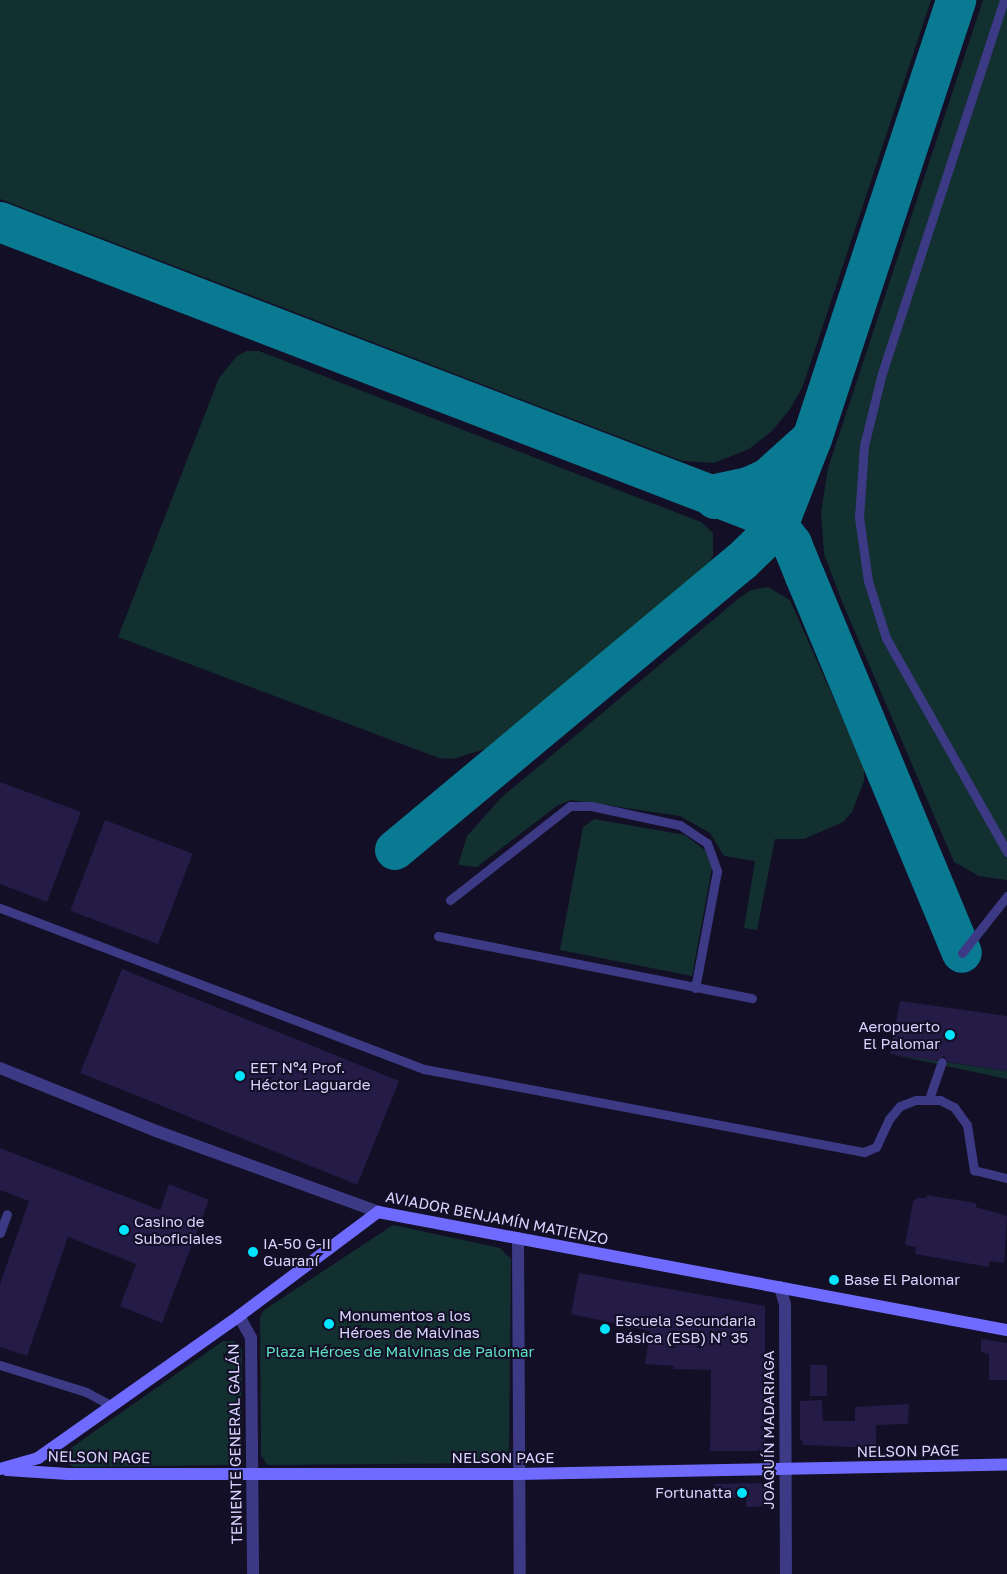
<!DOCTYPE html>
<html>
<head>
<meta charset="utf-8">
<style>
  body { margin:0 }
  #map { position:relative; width:1007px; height:1574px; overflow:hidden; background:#130f26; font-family:"Golos Text",sans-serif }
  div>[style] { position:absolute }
  .green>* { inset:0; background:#12302f }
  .taxiway>* { height:40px; margin:-20px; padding:0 20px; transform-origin:20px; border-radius:20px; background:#0a7a92 }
  .building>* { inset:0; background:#241b47; transform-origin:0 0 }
  .lane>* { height:9px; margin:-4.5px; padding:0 4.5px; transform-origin:4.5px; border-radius:4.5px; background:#3d3a85 }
  .street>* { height:12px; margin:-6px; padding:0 6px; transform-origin:6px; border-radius:6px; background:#3d3a85 }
  .secondary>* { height:12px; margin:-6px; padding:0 6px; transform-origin:6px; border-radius:6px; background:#6f6bff }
  .dots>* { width:14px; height:14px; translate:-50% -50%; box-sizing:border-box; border:2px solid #130f26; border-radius:50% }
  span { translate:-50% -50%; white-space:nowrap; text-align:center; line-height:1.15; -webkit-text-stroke:4px #130f26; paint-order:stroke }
  .poi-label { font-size:15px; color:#d9d4ff }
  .right { translate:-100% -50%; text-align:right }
  .left { translate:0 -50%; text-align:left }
  .street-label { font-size:15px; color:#d9d4ff }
  .park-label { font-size:15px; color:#5fe0c0 }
</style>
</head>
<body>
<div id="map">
  <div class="green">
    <div style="clip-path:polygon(0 0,931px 0,803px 386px,790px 409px,772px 431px,749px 449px,714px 463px,682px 461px,0 199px)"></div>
    <div style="clip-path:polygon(983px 0,1007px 0,1007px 880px,979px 876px,954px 862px,843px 604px,824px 554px,821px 512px,828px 468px)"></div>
    <div style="clip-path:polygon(247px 351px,259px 351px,701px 522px,713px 533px,713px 556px,709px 563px,498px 745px,453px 759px,439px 758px,118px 637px,219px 378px,237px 356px)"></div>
    <div style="clip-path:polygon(768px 587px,790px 600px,864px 767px,864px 781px,852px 812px,843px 822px,804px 839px,775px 839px,757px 930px,744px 928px,755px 861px,724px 856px,710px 833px,680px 816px,571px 800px,558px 805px,477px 867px,458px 865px,467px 836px,501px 798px,738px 599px,751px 590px)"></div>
    <div style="clip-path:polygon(594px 819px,685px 835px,706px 851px,712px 868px,692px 976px,560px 950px,583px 827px)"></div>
    <div style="clip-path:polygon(890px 1054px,1007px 1071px,1007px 1079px)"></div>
    <div style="clip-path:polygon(393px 1225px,500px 1248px,511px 1259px,509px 1452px,501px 1463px,267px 1465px,261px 1455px,260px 1317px,264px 1310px)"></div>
    <div style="clip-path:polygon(223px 1341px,234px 1341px,242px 1350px,241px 1459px,228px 1465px,74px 1467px,69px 1464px,67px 1453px,71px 1448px)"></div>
  </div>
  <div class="taxiway">
    <div style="left:0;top:222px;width:762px;rotate:21.01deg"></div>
    <div style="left:711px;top:495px;width:53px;rotate:21.2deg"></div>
    <div style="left:760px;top:514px;width:22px;rotate:34deg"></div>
    <div style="left:778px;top:526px;width:23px;rotate:52deg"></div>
    <div style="left:792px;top:544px;width:35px;rotate:68deg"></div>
    <div style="left:805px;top:576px;width:408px;rotate:67.4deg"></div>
    <div style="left:715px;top:499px;width:6px;rotate:-135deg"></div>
    <div style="left:711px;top:495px;width:39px;rotate:-12deg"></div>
    <div style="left:749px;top:487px;width:21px;rotate:-25deg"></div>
    <div style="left:768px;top:478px;width:54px;rotate:-42deg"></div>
    <div style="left:395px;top:850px;width:450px;rotate:-39.8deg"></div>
    <div style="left:741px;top:562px;width:52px;rotate:-44.2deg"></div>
    <div style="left:778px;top:526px;width:93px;rotate:-68.7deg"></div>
    <div style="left:812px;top:439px;width:462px;rotate:-71.8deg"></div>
  </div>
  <div class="building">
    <div style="clip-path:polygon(0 782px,81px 812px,47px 902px,0 884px)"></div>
    <div style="left:105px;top:820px;width:94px;height:97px;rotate:21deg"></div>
    <div style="left:122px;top:969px;width:299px;height:112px;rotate:22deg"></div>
    <div style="clip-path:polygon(900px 1001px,1007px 1016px,1007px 1071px,948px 1062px,944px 1056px,936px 1061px,890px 1054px)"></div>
    <div style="clip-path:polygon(0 1148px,160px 1210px,169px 1184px,209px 1200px,162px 1323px,120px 1306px,136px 1264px,68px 1237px,27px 1356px,0 1347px,0 1284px,29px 1201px,0 1190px)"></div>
    <div style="clip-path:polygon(927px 1195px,976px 1203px,976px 1207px,1007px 1216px,1004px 1263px,990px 1261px,989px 1267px,915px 1254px,916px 1247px,905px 1245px,913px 1202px,917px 1198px,926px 1198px)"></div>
    <div style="clip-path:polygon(579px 1273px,765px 1306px,765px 1451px,710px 1451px,711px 1370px,673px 1369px,674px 1366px,645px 1364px,650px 1331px,571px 1314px)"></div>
    <div style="clip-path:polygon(981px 1339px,1007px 1343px,1007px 1380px,989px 1380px,989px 1354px,981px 1352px)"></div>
    <div style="left:810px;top:1365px;width:17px;height:31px"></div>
    <div style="clip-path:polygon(822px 1400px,823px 1421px,855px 1421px,855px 1407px,909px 1404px,908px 1424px,876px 1425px,876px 1448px,804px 1445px,800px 1438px,800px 1401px)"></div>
    <div style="clip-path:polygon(764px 1483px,769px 1488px,770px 1506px,746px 1507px,746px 1498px,714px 1499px,714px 1484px)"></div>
  </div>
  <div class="lane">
    <div style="left:1004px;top:0;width:392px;rotate:108.1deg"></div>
    <div style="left:882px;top:373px;width:75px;rotate:103.9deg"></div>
    <div style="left:864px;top:446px;width:71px;rotate:94deg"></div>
    <div style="left:859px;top:517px;width:65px;rotate:82deg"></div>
    <div style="left:868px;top:581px;width:60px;rotate:72.5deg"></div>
    <div style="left:886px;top:638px;width:246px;rotate:60.5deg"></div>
    <div style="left:450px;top:900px;width:152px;rotate:-38.1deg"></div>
    <div style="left:570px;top:806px;width:21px"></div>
    <div style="left:591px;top:806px;width:91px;rotate:12.1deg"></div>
    <div style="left:680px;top:825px;width:32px;rotate:34deg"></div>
    <div style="left:707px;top:843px;width:30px;rotate:70deg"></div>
    <div style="left:717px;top:871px;width:119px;rotate:100.6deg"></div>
    <div style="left:0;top:908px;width:454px;rotate:20.8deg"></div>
    <div style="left:424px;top:1069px;width:448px;rotate:10.7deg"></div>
    <div style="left:864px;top:1152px;width:13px;rotate:-23deg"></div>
    <div style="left:876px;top:1147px;width:31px;rotate:-65deg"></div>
    <div style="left:889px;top:1119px;width:17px;rotate:-50deg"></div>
    <div style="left:900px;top:1106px;width:17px;rotate:-21deg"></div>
    <div style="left:916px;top:1100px;width:24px"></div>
    <div style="left:940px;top:1100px;width:16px;rotate:27deg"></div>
    <div style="left:954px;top:1107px;width:22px;rotate:54deg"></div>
    <div style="left:967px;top:1125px;width:46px;rotate:81.2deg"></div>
    <div style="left:974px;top:1170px;width:34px;rotate:14deg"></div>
    <div style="left:438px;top:936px;width:320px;rotate:11.2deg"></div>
    <div style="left:962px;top:953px;width:73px;rotate:-51.7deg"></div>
    <div style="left:929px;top:1099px;width:39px;rotate:-71deg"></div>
    <div style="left:0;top:1233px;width:20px;rotate:-70deg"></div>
    <div style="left:0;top:1365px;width:90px;rotate:17.4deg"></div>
    <div style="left:86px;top:1392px;width:27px;rotate:28deg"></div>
  </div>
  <div class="street">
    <div style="left:0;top:1068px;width:168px;rotate:22deg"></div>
    <div style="left:156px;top:1131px;width:236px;rotate:20deg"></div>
    <div style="left:518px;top:1238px;width:336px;rotate:89.7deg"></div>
    <div style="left:780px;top:1287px;width:19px;rotate:74deg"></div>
    <div style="left:785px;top:1305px;width:269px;rotate:89.8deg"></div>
    <div style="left:239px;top:1316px;width:25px;rotate:61deg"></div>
    <div style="left:251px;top:1338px;width:236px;rotate:89.5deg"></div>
  </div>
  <div class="secondary">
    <div style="left:0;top:1469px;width:40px;rotate:-16deg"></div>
    <div style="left:38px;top:1458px;width:246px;rotate:-35.2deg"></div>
    <div style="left:239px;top:1316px;width:174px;rotate:-36.8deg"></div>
    <div style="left:378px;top:1212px;width:640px;rotate:10.63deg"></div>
    <div style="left:7px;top:1470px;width:61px;rotate:3.8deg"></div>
    <div style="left:68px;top:1474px;width:450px"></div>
    <div style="left:518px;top:1474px;width:489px;rotate:-1.1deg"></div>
  </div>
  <div class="dots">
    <div style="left:950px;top:1035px;background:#00e5ff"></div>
    <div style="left:240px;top:1076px;background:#00e5ff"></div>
    <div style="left:124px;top:1230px;background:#00e5ff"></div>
    <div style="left:253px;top:1252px;background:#00e5ff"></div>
    <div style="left:834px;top:1280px;background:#00e5ff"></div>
    <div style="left:329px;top:1324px;background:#00e5ff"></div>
    <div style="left:605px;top:1329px;background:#00e5ff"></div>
    <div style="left:742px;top:1493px;background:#00e5ff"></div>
  </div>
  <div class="poi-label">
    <span class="right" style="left:940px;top:1035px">Aeropuerto<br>El Palomar</span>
    <span class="left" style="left:250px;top:1076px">EET Nº4 Prof.<br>Héctor Laguarde</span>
    <span class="left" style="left:134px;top:1230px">Casino de<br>Suboficiales</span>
    <span class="left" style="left:263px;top:1252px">IA-50 G-II<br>Guaraní</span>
    <span class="left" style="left:844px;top:1280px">Base El Palomar</span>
    <span class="left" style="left:339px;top:1324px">Monumentos a los<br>Héroes de Malvinas</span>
    <span class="left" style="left:615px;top:1329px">Escuela Secundaria<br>Básica (ESB) Nº 35</span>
    <span class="right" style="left:732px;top:1493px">Fortunatta</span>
  </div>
  <div class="street-label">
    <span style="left:497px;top:1218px;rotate:11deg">AVIADOR BENJAMÍN MATIENZO</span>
    <span style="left:769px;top:1430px;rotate:-90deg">JOAQUÍN MADARIAGA</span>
    <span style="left:235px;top:1444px;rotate:-91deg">TENIENTE GENERAL GALÁN</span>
    <span style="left:908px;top:1451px;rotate:-1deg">NELSON PAGE</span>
    <span style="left:99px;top:1457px;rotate:1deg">NELSON PAGE</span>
    <span style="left:503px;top:1458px">NELSON PAGE</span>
  </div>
  <div class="park-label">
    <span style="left:400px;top:1352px">Plaza Héroes de Malvinas de Palomar</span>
  </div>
</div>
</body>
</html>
